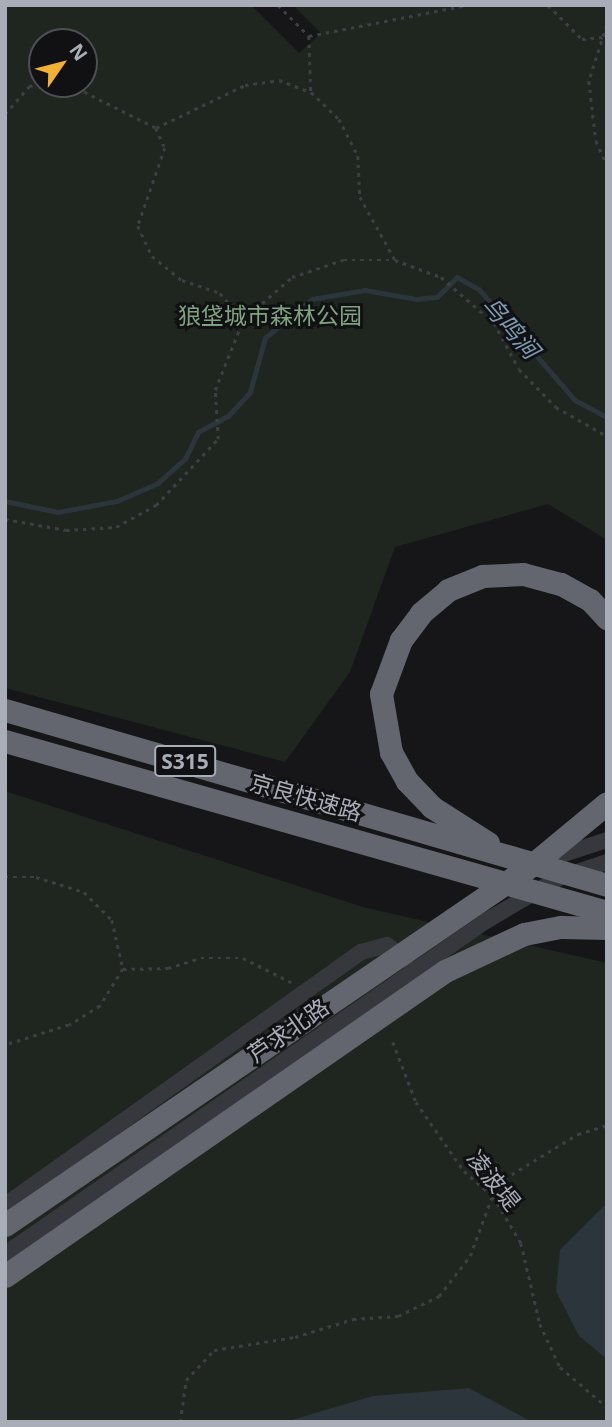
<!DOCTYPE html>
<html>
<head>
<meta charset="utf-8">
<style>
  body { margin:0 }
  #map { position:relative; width:612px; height:1427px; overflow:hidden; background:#161618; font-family:"Noto Sans","Noto Sans SC",sans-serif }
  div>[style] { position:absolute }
  .green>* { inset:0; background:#1e261f }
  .water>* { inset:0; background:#2c353c }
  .stream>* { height:4.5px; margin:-2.25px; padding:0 2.25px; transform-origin:2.25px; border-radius:2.25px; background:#2c353c }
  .path>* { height:2.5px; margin-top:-1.25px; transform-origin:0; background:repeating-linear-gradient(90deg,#3d3f44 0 3.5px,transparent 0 8.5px) }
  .minor>* { height:16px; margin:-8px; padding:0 8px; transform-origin:8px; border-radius:8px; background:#37383d }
  .highway>* { height:23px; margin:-11.5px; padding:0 11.5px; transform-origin:11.5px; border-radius:11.5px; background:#63666e }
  span { translate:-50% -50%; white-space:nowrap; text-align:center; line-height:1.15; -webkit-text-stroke:6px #111113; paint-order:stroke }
  .shield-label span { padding:2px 5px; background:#111113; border:2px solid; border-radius:5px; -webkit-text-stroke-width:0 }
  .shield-label { font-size:21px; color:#a8adb8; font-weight:700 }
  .park-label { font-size:23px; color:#7fa381 }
  .street-label { font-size:23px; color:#a8adb8 }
  .water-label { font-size:24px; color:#7f9bb3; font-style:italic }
  .frame { position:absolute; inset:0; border:7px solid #a8adb8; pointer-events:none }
  .north { position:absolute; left:28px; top:28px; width:70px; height:70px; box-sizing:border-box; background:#111113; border:2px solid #4d4f55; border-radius:50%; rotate:55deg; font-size:19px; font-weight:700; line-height:28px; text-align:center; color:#a8adb8 }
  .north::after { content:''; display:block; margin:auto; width:24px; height:32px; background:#f2b134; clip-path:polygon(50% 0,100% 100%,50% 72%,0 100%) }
</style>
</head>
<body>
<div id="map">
  <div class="green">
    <div style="clip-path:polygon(evenodd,5px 5px,251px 5px,299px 53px,321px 33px,293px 5px,607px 5px,607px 540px,548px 504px,395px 547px,350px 672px,285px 762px,5px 688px,5px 5px,42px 42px,84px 42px,84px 84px,42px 84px,42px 42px)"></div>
    <div style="clip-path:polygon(5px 791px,363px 907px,607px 963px,607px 1422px,5px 1422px)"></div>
  </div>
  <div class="water">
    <div style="clip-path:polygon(607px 1203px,607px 1359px,579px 1336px,556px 1291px,560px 1250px)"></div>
    <div style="clip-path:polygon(469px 1388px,532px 1422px,285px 1422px,373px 1396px)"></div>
  </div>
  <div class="stream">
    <div style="left:5px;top:501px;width:54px;rotate:11.7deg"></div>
    <div style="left:58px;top:512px;width:60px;rotate:-10.6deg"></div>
    <div style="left:117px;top:501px;width:45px;rotate:-23.7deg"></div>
    <div style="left:158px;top:483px;width:36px;rotate:-42deg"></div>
    <div style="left:185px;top:459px;width:30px;rotate:-64deg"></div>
    <div style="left:198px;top:432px;width:34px;rotate:-28deg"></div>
    <div style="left:228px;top:416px;width:33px;rotate:-47deg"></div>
    <div style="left:250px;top:392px;width:56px;rotate:-74.5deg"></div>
    <div style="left:265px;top:338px;width:61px;rotate:-39.7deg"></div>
    <div style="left:312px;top:299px;width:54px;rotate:-9.6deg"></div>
    <div style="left:365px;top:290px;width:53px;rotate:9.8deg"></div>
    <div style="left:417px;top:299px;width:20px;rotate:-6deg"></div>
    <div style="left:437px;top:297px;width:28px;rotate:-45deg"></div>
    <div style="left:457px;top:277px;width:25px;rotate:29deg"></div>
    <div style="left:479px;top:289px;width:147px;rotate:49.1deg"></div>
    <div style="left:575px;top:400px;width:36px;rotate:28deg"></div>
  </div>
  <div class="path">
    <div style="left:278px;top:5px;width:44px;rotate:45deg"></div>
    <div style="left:309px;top:36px;width:161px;rotate:-11.1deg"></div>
    <div style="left:548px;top:5px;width:48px;rotate:45deg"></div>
    <div style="left:582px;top:39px;width:25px;rotate:-5deg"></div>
    <div style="left:607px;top:25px;width:59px;rotate:107.8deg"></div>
    <div style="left:589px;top:81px;width:60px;rotate:83.3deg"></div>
    <div style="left:596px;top:141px;width:26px;rotate:65deg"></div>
    <div style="left:309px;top:36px;width:56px;rotate:88deg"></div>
    <div style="left:69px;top:84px;width:97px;rotate:26.8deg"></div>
    <div style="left:156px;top:128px;width:99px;rotate:-25.8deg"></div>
    <div style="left:245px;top:85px;width:34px;rotate:-8deg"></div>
    <div style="left:279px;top:80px;width:34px;rotate:21deg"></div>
    <div style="left:311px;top:92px;width:39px;rotate:44deg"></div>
    <div style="left:339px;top:119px;width:42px;rotate:62.8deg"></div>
    <div style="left:358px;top:156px;width:41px;rotate:87.2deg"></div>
    <div style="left:360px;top:197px;width:72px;rotate:60.9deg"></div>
    <div style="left:5px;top:114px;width:37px;rotate:-49deg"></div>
    <div style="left:29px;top:86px;width:13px;rotate:-9deg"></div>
    <div style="left:156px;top:128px;width:22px;rotate:66deg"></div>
    <div style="left:165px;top:148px;width:83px;rotate:109.1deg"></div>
    <div style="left:138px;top:226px;width:33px;rotate:65deg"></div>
    <div style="left:152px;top:256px;width:38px;rotate:39deg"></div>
    <div style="left:182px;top:280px;width:40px;rotate:18.9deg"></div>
    <div style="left:220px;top:293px;width:35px;rotate:50deg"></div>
    <div style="left:5px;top:519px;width:62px;rotate:10.2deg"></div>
    <div style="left:66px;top:530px;width:50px;rotate:-3.4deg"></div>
    <div style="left:116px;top:527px;width:46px;rotate:-28.8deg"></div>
    <div style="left:156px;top:505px;width:91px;rotate:-46.8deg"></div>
    <div style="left:218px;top:439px;width:49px;rotate:-93.5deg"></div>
    <div style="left:215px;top:390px;width:75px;rotate:-68.2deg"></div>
    <div style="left:243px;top:320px;width:65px;rotate:-41.3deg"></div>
    <div style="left:292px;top:277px;width:54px;rotate:-18.4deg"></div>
    <div style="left:343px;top:260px;width:52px"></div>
    <div style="left:395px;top:260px;width:49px;rotate:20.3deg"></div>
    <div style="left:441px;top:277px;width:70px;rotate:41deg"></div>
    <div style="left:494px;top:323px;width:52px;rotate:61.5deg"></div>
    <div style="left:519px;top:369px;width:53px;rotate:45.8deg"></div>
    <div style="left:556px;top:407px;width:59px;rotate:29.6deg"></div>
    <div style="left:5px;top:877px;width:31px"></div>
    <div style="left:36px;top:877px;width:50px;rotate:17.4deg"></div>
    <div style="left:84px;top:892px;width:40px;rotate:45deg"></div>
    <div style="left:112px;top:920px;width:50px;rotate:77.3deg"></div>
    <div style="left:123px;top:969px;width:44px;rotate:121.9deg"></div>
    <div style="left:100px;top:1006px;width:36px;rotate:148deg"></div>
    <div style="left:69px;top:1025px;width:67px;rotate:162.6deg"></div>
    <div style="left:123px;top:969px;width:45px;rotate:-1.3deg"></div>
    <div style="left:168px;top:968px;width:34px;rotate:-17deg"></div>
    <div style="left:201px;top:958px;width:42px"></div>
    <div style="left:243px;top:958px;width:54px;rotate:26.6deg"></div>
    <div style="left:393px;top:1042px;width:64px;rotate:69deg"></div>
    <div style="left:416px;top:1102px;width:84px;rotate:55.2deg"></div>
    <div style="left:464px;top:1171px;width:38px;rotate:41deg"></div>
    <div style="left:493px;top:1196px;width:55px;rotate:59.2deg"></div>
    <div style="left:521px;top:1243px;width:83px;rotate:76.8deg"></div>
    <div style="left:540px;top:1324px;width:47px;rotate:65.1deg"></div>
    <div style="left:560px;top:1367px;width:62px;rotate:40.4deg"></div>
    <div style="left:180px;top:1422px;width:42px;rotate:-81.9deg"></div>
    <div style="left:186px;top:1380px;width:41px;rotate:-47deg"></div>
    <div style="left:214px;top:1350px;width:82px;rotate:-9.1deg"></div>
    <div style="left:295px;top:1337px;width:61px;rotate:-17.2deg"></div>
    <div style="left:353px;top:1319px;width:45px;rotate:-3.8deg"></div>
    <div style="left:398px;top:1316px;width:46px;rotate:-26deg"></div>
    <div style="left:439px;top:1296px;width:51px;rotate:-52.2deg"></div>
    <div style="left:470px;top:1256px;width:78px;rotate:-69.7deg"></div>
    <div style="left:497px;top:1183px;width:95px;rotate:-31.2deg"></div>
    <div style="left:578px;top:1134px;width:30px;rotate:-17deg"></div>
  </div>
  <div class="minor">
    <div style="left:546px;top:860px;width:64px;rotate:-18.2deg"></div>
    <div style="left:5px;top:1205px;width:437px;rotate:-35.4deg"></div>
    <div style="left:361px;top:952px;width:27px;rotate:-15deg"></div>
    <div style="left:387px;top:945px;width:24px;rotate:38deg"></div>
    <div style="left:5px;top:1254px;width:585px;rotate:-34.7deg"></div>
    <div style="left:486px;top:921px;width:85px;rotate:-30.5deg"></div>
    <div style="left:559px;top:878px;width:51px;rotate:-18.4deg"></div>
  </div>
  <div class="highway">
    <div style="left:5px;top:710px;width:627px;rotate:16.21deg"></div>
    <div style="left:5px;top:741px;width:626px;rotate:15.86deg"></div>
    <div style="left:488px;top:843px;width:67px;rotate:-147.3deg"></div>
    <div style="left:432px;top:807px;width:36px;rotate:-134deg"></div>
    <div style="left:407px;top:781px;width:33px;rotate:-119deg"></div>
    <div style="left:391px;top:752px;width:59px;rotate:-99.8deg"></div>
    <div style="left:381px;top:694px;width:58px;rotate:-69.7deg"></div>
    <div style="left:401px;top:640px;width:34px;rotate:-53deg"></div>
    <div style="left:421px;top:613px;width:35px;rotate:-40deg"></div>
    <div style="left:448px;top:590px;width:38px;rotate:-22deg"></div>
    <div style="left:483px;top:576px;width:40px;rotate:-2.9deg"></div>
    <div style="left:523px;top:574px;width:39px;rotate:15deg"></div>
    <div style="left:561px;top:584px;width:33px;rotate:29deg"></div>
    <div style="left:590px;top:600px;width:25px;rotate:47deg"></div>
    <div style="left:5px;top:1225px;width:638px;rotate:-34.34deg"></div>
    <div style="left:532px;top:865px;width:97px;rotate:-39.6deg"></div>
    <div style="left:5px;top:1276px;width:535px;rotate:-34.73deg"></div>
    <div style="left:445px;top:971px;width:87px;rotate:-25.1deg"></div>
    <div style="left:524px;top:934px;width:38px;rotate:-11deg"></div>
    <div style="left:561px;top:927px;width:46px;rotate:1.2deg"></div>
  </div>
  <div class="shield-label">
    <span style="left:185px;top:761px">S315</span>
  </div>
  <div class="park-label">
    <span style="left:270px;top:315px">狼垡城市森林公园</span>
  </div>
  <div class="street-label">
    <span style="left:306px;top:797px;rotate:16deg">京良快速路</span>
    <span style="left:288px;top:1030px;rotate:-35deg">芦求北路</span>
    <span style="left:494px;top:1180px;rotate:51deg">凌波堤</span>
  </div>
  <div class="water-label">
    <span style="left:511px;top:327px;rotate:49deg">鸟鸣涧</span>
  </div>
  <div class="frame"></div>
  <div class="north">N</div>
</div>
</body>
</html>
